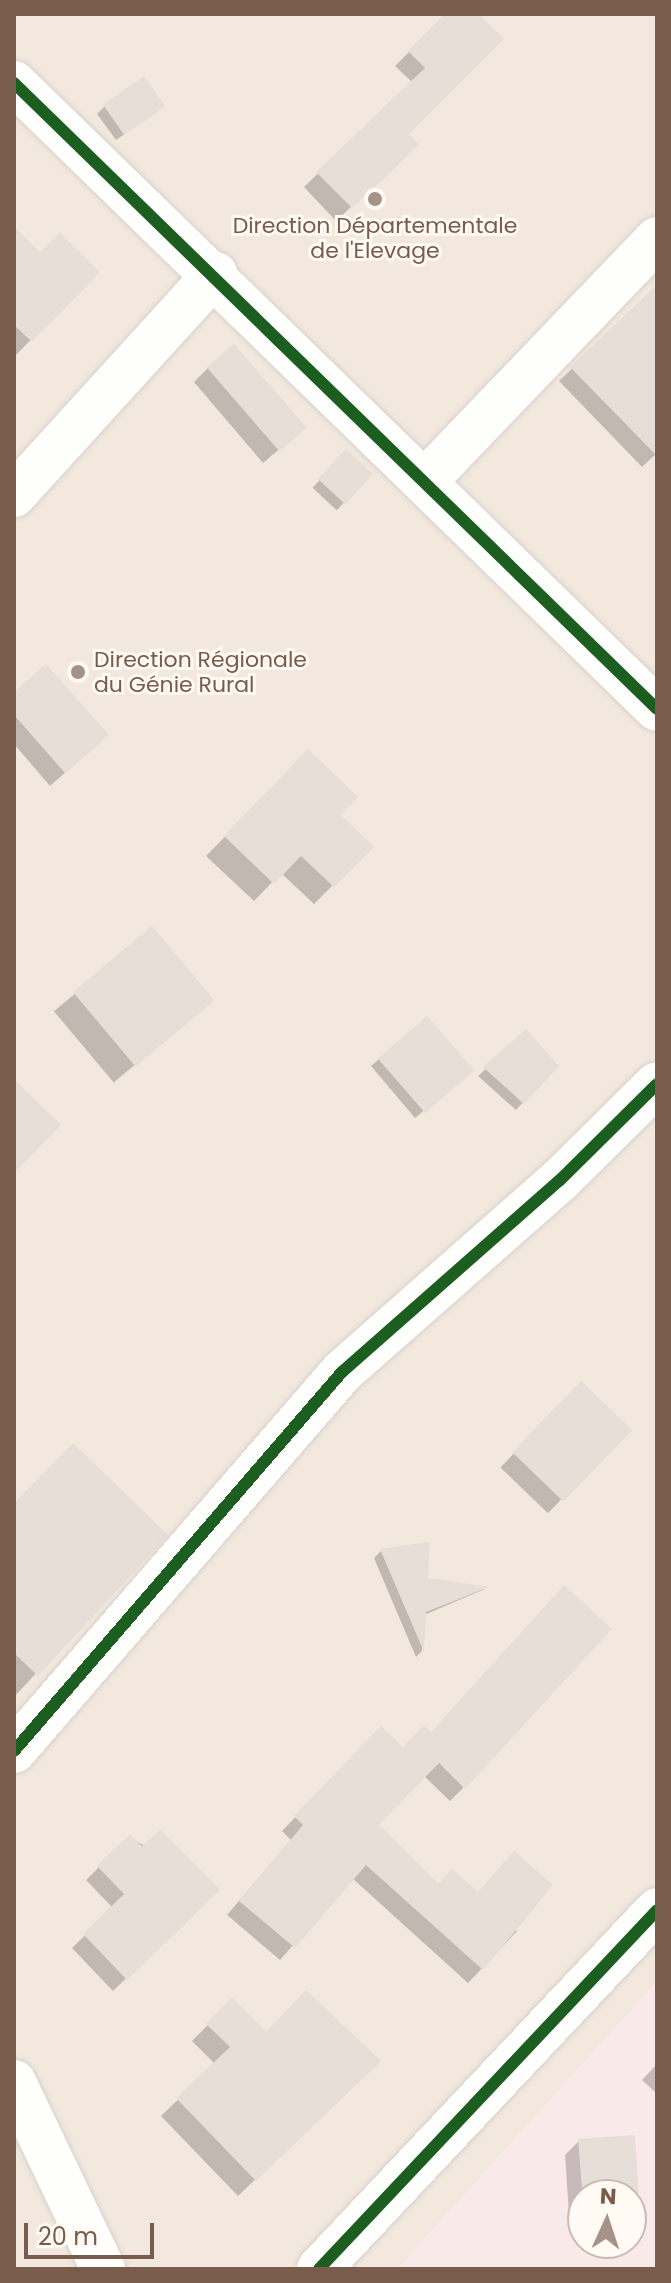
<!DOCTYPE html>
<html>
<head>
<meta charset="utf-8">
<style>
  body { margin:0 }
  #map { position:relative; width:671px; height:2283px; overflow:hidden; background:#f9f5f0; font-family:Poppins,sans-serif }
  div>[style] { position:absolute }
  .residential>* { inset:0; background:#f2e8de }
  .medical>* { inset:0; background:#fae9e9 }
  .shadow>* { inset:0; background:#0003; transform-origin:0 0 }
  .building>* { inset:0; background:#e6ded7; transform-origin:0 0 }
  .roads { filter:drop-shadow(0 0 2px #d7d1cb) drop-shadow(0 0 2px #d7d1cb) }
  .minor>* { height:44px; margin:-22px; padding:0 22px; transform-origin:22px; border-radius:22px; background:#fefefd }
  .cycleway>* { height:12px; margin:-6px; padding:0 6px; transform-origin:6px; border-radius:6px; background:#1b5e20 }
  .dots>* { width:22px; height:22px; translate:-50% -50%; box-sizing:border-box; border:4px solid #fffaf3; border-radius:50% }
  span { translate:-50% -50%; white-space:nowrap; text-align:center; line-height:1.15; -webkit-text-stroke:6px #fffaf3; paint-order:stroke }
  .poi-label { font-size:22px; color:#7a5c4d }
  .left { translate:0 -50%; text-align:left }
  .frame { position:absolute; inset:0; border:16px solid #7a5c4d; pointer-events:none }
  .north { position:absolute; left:567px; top:2179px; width:80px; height:80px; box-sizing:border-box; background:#fffaf3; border:2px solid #cabbb1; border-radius:50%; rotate:3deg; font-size:22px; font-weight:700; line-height:32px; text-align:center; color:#7a5c4d }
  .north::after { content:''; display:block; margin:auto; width:28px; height:36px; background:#a69286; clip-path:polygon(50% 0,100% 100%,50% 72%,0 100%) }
  .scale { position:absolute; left:24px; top:2223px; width:130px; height:36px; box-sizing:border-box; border:4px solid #7a5c4d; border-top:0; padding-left:10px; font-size:24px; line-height:28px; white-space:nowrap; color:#7a5c4d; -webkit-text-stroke:6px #fffaf3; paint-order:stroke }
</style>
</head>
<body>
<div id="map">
  <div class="residential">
    <div style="clip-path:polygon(evenodd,14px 14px,657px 14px,657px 2269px,14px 2269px,14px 14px,583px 2195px,631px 2195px,631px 2243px,583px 2243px,583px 2195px)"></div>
  </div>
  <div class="medical">
    <div style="clip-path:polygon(evenodd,657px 1981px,657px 2269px,397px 2269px,657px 1981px,583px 2195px,631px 2195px,631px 2243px,583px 2243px,583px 2195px)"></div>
  </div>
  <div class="shadow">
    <div style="clip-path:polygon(447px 14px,476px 14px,406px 134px,402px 159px,336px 221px,304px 187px,412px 82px,395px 66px)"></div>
    <div style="clip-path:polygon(104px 107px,156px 112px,116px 140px,97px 114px)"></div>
    <div style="clip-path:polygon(14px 229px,40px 255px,97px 272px,14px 357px)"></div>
    <div style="clip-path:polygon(657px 288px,657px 453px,642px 467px,559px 381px)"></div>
    <div style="clip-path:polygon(208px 368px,289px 441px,263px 463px,194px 382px)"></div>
    <div style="left:346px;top:452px;width:33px;height:49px;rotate:43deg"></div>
    <div style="clip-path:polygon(14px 695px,92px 749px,50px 786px,14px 744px)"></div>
    <div style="clip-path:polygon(308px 752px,338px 815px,371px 847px,314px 904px,281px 873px,254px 901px,206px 856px)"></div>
    <div style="left:152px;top:929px;width:93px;height:128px;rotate:50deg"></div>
    <div style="clip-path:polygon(427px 1018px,464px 1077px,415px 1118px,371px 1066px)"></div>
    <div style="clip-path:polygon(526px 1032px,556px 1066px,516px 1110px,478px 1076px)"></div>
    <div style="left:581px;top:1384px;width:66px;height:116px;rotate:44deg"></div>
    <div style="clip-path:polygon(14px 1505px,165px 1535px,14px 1697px)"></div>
    <div style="clip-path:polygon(381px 1551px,426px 1580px,485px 1589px,424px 1615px,422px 1651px,416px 1657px,374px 1558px)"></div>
    <div style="clip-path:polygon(424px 1728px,464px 1787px,450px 1801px,424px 1776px,376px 1825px,438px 1886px,517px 1931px,468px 1983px,352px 1878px,280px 1960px,227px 1915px,291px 1840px,282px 1831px,381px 1729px,403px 1750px)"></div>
    <div style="clip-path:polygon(130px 1837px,217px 1890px,113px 1991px,72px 1948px,113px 1908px,86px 1880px)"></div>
    <div style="clip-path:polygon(232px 2001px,266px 2034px,362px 2078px,238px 2196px,161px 2116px,215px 2064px,192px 2041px)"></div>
    <div style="clip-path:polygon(657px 2064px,657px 2094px,642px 2080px)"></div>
    <div style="clip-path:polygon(579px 2141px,637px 2198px,631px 2204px,631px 2195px,583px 2195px,583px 2215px,569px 2215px,565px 2155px)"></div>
  </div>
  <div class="building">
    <div style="clip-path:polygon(445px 14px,479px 14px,504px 39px,409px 134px,419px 145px,352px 208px,316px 172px,425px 68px,408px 51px)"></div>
    <div style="left:144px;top:76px;width:37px;height:50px;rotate:55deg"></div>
    <div style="clip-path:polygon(14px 226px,40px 252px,60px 233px,100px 272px,32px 342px,14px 325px)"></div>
    <div style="clip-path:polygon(657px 285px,657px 456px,570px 367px)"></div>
    <div style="left:234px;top:344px;width:111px;height:36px;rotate:49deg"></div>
    <div style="left:346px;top:449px;width:37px;height:41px;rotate:43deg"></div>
    <div style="clip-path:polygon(46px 664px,109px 735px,65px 773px,14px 715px,14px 692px)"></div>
    <div style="clip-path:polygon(308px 749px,358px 797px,341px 815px,374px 847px,334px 887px,301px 856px,274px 884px,224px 836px)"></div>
    <div style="left:152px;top:926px;width:97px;height:103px;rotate:50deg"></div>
    <div style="left:427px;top:1016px;width:72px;height:65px;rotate:49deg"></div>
    <div style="clip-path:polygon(526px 1029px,559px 1066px,524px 1104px,483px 1067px)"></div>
    <div style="clip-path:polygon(14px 1079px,61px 1125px,14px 1173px)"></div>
    <div style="left:581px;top:1381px;width:71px;height:99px;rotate:44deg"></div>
    <div style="clip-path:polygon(73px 1443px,168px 1535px,38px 1676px,14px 1653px,14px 1503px)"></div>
    <div style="clip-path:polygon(430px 1542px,428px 1578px,489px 1587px,426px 1612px,424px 1652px,380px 1549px)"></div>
    <div style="clip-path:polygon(564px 1585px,612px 1629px,465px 1789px,439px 1763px,379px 1825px,438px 1884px,452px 1869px,478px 1892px,514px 1851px,553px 1885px,483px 1970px,366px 1865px,295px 1948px,239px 1901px,303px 1825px,294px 1816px,381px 1726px,403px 1747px,424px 1725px,431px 1732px)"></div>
    <div style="clip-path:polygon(160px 1830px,220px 1890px,127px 1980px,83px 1934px,124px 1894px,97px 1866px,130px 1834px,142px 1846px)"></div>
    <div style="clip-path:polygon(306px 1990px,381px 2061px,256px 2181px,176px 2098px,230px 2047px,206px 2024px,232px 1998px,266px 2032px)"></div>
    <div style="clip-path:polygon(635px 2135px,639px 2199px,583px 2195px,583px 2202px,578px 2139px)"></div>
  </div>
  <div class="roads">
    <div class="minor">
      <div style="left:14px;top:83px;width:897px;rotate:44.23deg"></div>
      <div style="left:425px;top:481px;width:335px;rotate:-46.2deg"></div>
      <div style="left:14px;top:495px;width:299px;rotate:-47.7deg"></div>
      <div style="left:14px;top:1751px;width:501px;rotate:-49.13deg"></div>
      <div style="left:342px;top:1372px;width:290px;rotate:-41.4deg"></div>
      <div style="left:560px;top:1180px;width:136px;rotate:-44.7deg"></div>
      <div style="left:14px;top:2082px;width:207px;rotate:64.5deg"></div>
      <div style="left:319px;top:2269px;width:493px;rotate:-46.7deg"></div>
    </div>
  </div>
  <div class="cycleway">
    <div style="left:14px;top:83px;width:897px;rotate:44.23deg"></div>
    <div style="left:14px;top:1751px;width:501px;rotate:-49.13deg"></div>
    <div style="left:342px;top:1372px;width:290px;rotate:-41.4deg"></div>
    <div style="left:560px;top:1180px;width:136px;rotate:-44.7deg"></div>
    <div style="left:319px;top:2269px;width:493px;rotate:-46.7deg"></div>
  </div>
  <div class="dots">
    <div style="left:375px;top:199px;background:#a69286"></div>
    <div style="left:78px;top:672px;background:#a69286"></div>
  </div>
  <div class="poi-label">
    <span style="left:375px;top:238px">Direction Départementale<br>de l'Elevage</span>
    <span class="left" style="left:94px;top:672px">Direction Régionale<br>du Génie Rural</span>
  </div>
  <div class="frame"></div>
  <div class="north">N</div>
  <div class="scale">20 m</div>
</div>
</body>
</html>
